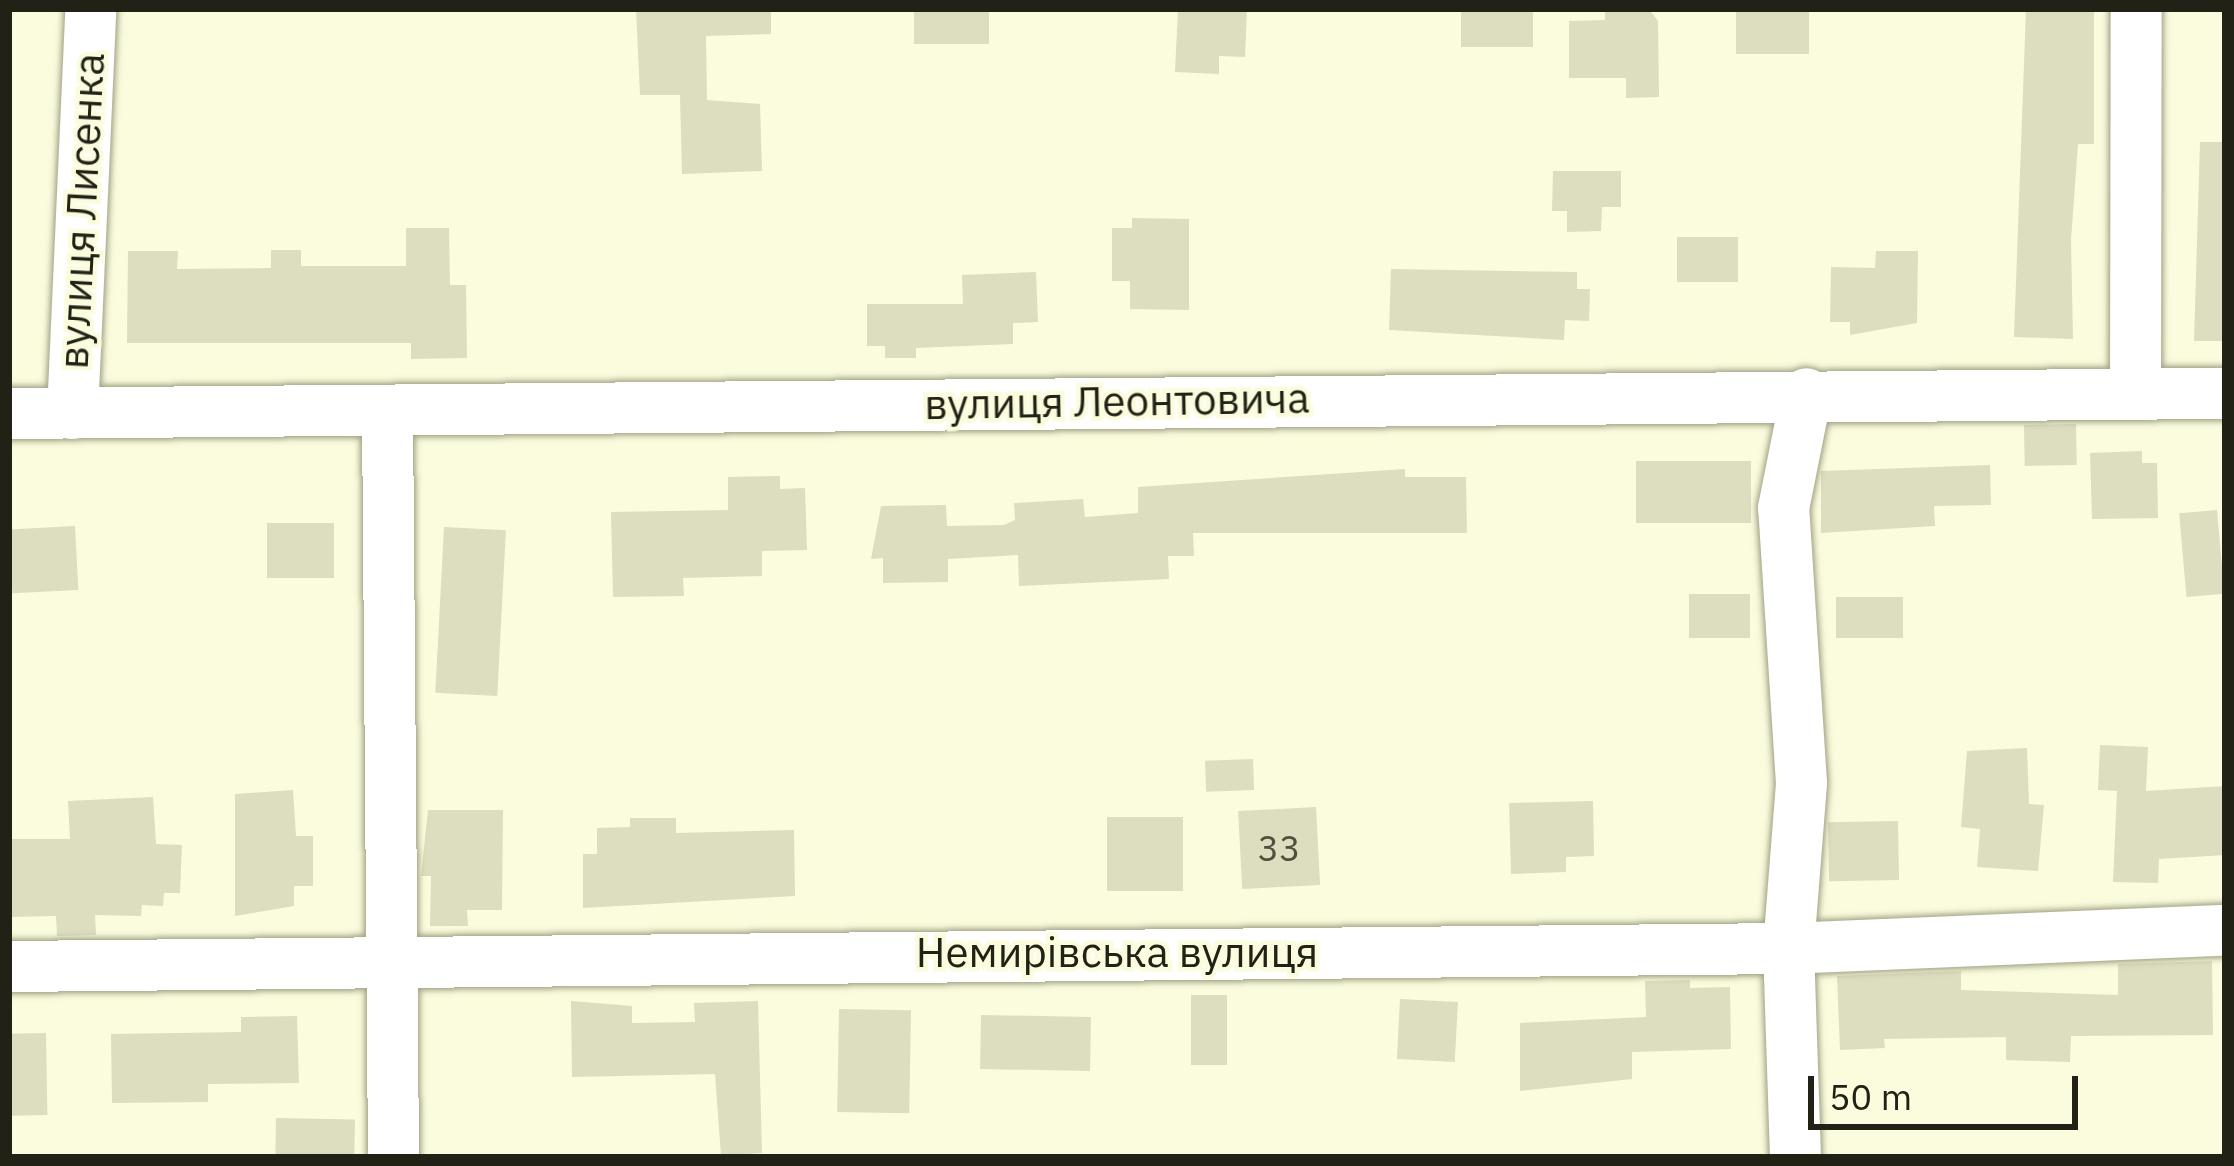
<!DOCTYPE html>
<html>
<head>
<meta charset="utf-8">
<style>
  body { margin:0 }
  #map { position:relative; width:2234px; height:1166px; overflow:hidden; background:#fbfcdd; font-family:"IBM Plex Sans",sans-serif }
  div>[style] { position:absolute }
  .building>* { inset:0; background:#ddddc0; transform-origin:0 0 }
  .roads { filter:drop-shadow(0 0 3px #a1a185) drop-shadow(0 0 3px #a1a185) }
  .minor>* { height:51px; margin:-25.5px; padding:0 25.5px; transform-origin:25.5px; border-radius:25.5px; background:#fff }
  span { translate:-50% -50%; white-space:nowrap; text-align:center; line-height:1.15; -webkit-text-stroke:9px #fbfcdd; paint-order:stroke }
  .number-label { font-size:36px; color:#505040 }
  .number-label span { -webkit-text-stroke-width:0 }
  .street-label { font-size:42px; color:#212116 }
  .frame { position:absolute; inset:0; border:12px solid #212116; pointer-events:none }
  .scale { position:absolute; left:1808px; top:1076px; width:270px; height:54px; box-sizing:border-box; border:6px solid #212116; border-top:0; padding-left:15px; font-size:36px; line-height:42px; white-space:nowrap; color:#212116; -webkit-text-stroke:9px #fbfcdd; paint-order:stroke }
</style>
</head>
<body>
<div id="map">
  <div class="building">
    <div style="clip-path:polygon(636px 9px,771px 9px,771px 34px,706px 36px,707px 100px,760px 104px,762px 171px,682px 174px,680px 95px,640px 95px)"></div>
    <div style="left:914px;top:9px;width:75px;height:35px"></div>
    <div style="clip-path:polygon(1178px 9px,1247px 9px,1245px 57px,1219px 56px,1219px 74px,1175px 72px)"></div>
    <div style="left:1461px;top:9px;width:72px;height:38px"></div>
    <div style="clip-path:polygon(1605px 9px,1649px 9px,1658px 21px,1659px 97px,1626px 98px,1626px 78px,1569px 78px,1569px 21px,1605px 20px)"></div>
    <div style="left:1736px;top:9px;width:73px;height:45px"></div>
    <div style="clip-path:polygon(2026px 9px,2094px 9px,2094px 144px,2078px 144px,2071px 240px,2073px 339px,2014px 337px)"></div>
    <div style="clip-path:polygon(2200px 142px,2225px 142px,2225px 341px,2194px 341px)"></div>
    <div style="clip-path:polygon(1553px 171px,1621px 171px,1621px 207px,1602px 207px,1601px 231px,1567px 232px,1567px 211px,1552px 211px)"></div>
    <div style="clip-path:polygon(1132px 218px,1189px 219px,1189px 310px,1130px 309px,1130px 281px,1112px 281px,1112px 228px,1132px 228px)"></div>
    <div style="clip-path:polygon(406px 228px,449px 228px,450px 285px,466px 285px,467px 358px,411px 359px,411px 343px,127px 343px,128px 251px,178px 251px,177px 269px,271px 268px,271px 250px,301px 250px,301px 266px,406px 266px)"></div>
    <div style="left:1738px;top:237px;width:45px;height:61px;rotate:90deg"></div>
    <div style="clip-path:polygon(1876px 251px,1918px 251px,1917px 323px,1850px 335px,1850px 322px,1830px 322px,1831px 267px,1875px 268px)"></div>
    <div style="clip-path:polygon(1391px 269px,1577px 272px,1577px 289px,1590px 289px,1589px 321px,1565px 320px,1564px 340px,1389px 330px)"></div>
    <div style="clip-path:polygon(1036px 272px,1038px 322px,1013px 323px,1013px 344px,916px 348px,916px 358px,885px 358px,885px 346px,867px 346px,867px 304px,963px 304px,962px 275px)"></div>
    <div style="left:2076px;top:424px;width:41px;height:52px;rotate:89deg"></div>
    <div style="clip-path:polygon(2142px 451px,2142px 463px,2157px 463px,2158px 518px,2092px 519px,2090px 453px)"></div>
    <div style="left:1751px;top:461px;width:62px;height:115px;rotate:90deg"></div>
    <div style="clip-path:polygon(1990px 465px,1991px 505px,1934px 506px,1935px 526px,1821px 533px,1821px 471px)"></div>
    <div style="clip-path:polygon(1405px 469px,1405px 477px,1466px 477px,1467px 533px,1193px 533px,1194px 556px,1168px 556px,1169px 579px,1019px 586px,1018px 555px,948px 559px,948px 582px,883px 583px,883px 558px,871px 559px,881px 506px,946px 505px,947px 526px,1004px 525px,1015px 520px,1014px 503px,1083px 499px,1085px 517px,1138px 513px,1138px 487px)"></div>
    <div style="clip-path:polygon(780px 476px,780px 489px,805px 488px,807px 550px,762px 551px,762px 576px,683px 578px,684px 596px,613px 597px,611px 512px,728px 510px,728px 477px)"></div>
    <div style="left:2217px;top:510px;width:84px;height:38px;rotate:85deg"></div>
    <div style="left:267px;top:523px;width:67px;height:55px"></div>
    <div style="left:75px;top:526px;width:64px;height:66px;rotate:87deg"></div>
    <div style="left:444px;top:527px;width:62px;height:166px;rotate:3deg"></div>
    <div style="left:1689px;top:594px;width:61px;height:44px"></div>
    <div style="left:1903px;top:597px;width:41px;height:67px;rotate:90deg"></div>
    <div style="clip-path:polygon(2100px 745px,2148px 747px,2146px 791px,2225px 786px,2225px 855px,2159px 859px,2158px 883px,2113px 882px,2117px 791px,2098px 790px)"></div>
    <div style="clip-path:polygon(2027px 748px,2029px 804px,2044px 805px,2038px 871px,1977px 867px,1980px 829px,1961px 827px,1967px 751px)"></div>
    <div style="left:1253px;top:759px;width:31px;height:48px;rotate:88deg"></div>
    <div style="clip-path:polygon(293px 790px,296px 836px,313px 836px,313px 886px,294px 886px,294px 906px,235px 916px,235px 794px)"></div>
    <div style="clip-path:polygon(153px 797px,156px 844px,182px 845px,180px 893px,164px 893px,163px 906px,142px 905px,141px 916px,95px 915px,96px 935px,57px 936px,56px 916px,9px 917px,9px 839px,70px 839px,68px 801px)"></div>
    <div style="clip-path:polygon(1593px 801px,1594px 856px,1566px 857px,1566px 872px,1511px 874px,1509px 803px)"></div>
    <div style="left:1316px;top:807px;width:78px;height:78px;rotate:87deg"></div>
    <div style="clip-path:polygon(428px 810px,503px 810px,502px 910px,467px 910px,468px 926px,430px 926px,431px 876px,421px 876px)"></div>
    <div style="left:1107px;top:817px;width:76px;height:74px"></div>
    <div style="clip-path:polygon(630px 818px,676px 818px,676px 833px,794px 830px,795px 896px,583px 908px,583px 854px,597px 854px,597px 828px,630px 827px)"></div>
    <div style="left:1898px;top:821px;width:59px;height:70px;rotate:89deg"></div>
    <div style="clip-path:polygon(2212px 961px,2213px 1035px,2071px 1036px,2070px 1062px,2006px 1060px,2006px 1037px,1884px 1039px,1885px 1048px,1840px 1050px,1837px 976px,1961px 971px,1961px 990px,2118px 995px,2118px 964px)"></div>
    <div style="clip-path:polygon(1690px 980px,1690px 988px,1730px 987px,1731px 1049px,1632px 1052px,1632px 1079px,1520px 1091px,1520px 1023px,1646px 1017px,1645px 981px)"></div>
    <div style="left:1191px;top:995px;width:36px;height:70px"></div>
    <div style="left:1400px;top:999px;width:58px;height:60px;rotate:3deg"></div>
    <div style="clip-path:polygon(571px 1001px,632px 1006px,632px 1023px,695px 1022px,694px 1003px,758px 1001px,762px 1153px,721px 1156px,715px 1074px,572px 1077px)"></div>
    <div style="left:839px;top:1009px;width:72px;height:103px;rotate:1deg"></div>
    <div style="left:981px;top:1015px;width:110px;height:54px;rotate:1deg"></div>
    <div style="clip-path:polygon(297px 1016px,299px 1083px,208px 1084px,208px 1102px,112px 1103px,111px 1034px,241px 1032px,241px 1017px)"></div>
    <div style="left:46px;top:1033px;width:82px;height:37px;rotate:89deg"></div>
    <div style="left:276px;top:1118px;width:79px;height:39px;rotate:1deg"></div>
  </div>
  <div class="roads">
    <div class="minor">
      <div style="left:2135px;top:393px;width:384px;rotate:-89.9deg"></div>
      <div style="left:387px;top:411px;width:746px;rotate:89.54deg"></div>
      <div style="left:9px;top:413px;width:2216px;rotate:-0.52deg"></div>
      <div style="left:72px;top:413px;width:404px;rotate:-87.4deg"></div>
      <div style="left:9px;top:966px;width:1779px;rotate:-0.58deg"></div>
      <div style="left:1788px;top:948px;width:437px;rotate:-2.4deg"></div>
      <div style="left:1795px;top:1157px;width:209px;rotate:-91.9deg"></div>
      <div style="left:1788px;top:948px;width:166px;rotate:-85.5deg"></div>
      <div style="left:1801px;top:783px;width:276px;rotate:-93.7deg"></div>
      <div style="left:1783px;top:508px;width:117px;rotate:-78.7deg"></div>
    </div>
  </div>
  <div class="number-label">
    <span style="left:1279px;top:848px">33</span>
  </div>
  <div class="street-label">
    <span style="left:81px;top:211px;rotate:-87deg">вулиця Лисенка</span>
    <span style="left:1117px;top:401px;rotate:-1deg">вулиця Леонтовича</span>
    <span style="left:1117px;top:952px">Немирівська вулиця</span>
  </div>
  <div class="frame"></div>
  <div class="scale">50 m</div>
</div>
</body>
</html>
